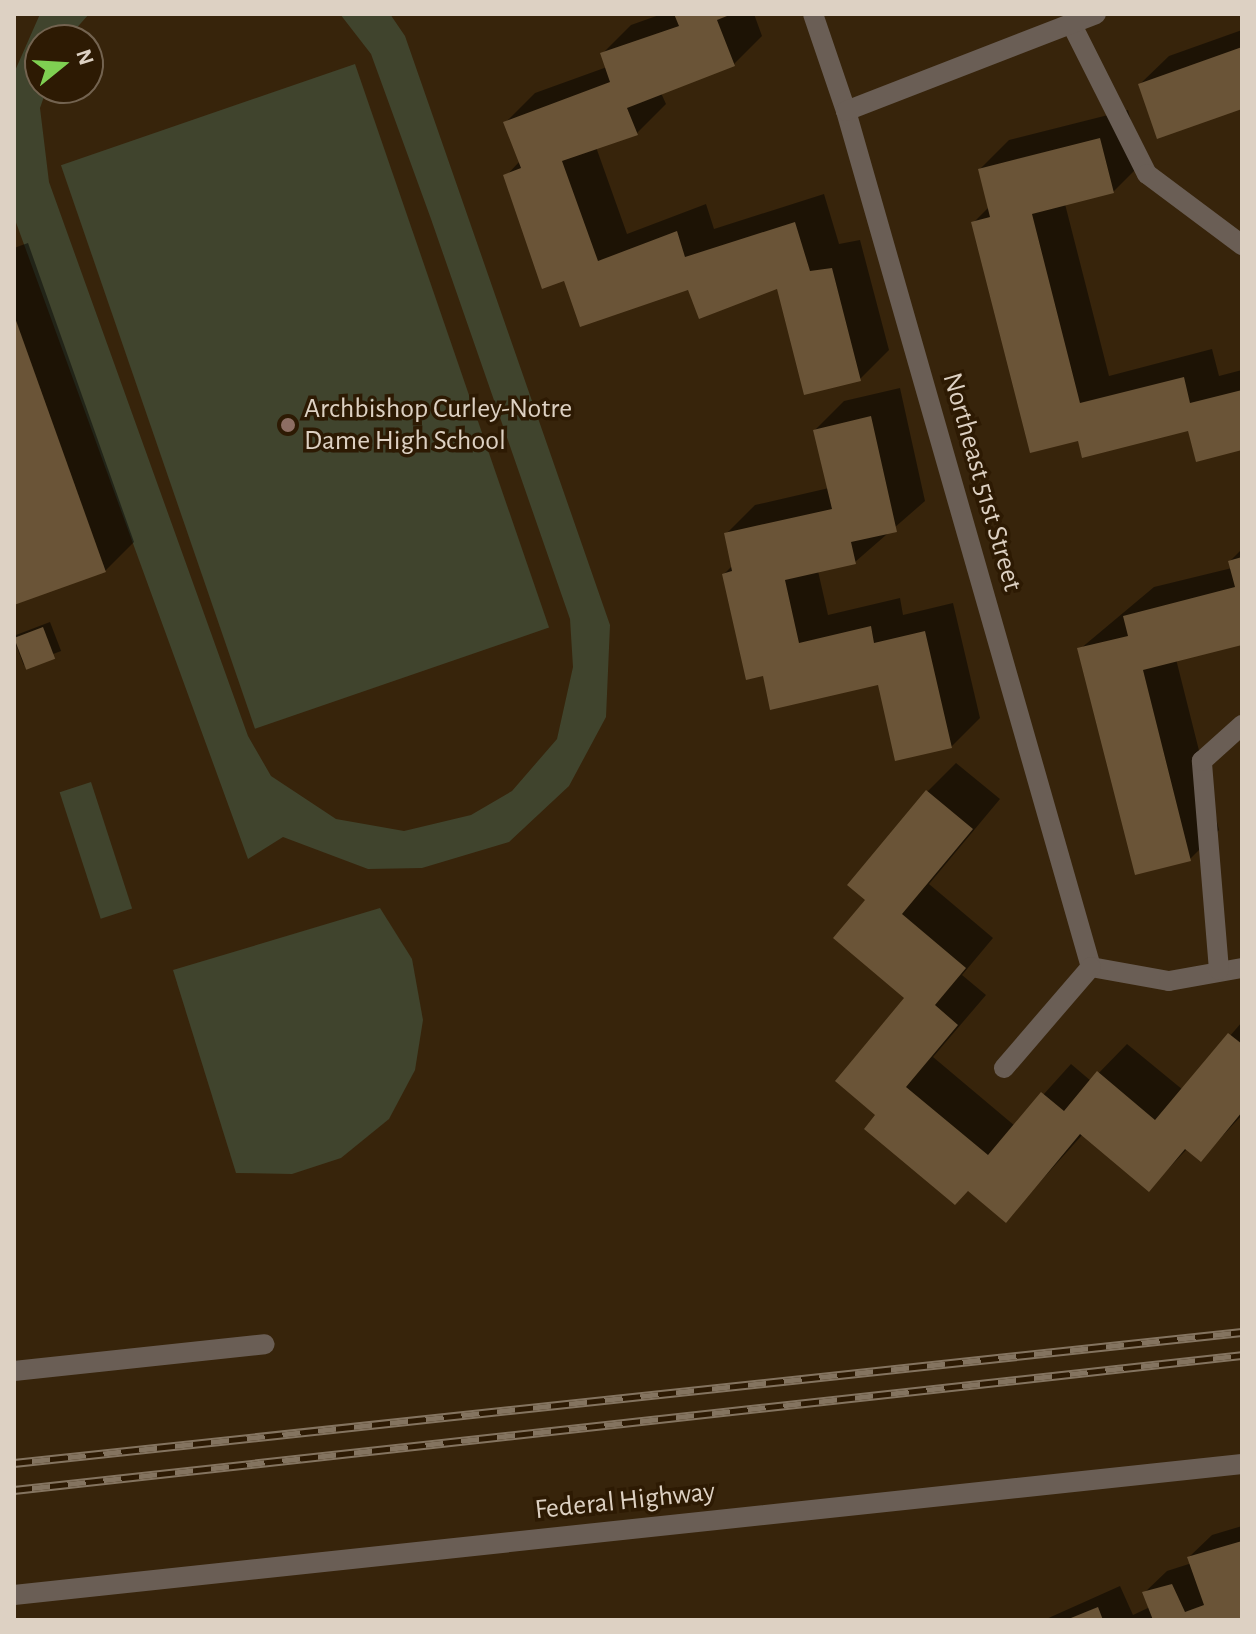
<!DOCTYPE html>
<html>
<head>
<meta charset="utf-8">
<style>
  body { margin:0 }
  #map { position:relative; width:1256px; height:1634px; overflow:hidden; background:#37240b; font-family:"Alegreya Sans",sans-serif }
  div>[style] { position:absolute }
  .green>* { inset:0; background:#40442d; transform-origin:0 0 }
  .shadow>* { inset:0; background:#0007; transform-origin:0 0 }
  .building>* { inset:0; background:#6a5437; transform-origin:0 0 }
  .minor>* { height:20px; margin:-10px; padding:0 10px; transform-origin:10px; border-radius:10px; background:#6a5e55 }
  .rail>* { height:9px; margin-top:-4.5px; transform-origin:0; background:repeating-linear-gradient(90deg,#2d1a03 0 18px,#847460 0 36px); box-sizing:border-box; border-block:2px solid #847460 }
  .dots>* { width:22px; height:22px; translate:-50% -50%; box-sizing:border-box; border:4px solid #2d1a03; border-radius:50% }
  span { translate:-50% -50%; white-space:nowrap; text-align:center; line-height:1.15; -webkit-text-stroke:7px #2d1a03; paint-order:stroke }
  .poi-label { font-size:28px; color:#ddd1c3 }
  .left { translate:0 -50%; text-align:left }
  .street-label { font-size:28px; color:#ddd1c3 }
  .frame { position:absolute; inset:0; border:16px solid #ddd1c3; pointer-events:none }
  .north { position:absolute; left:24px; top:24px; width:80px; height:80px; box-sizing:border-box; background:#2d1a03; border:2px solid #736350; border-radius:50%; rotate:72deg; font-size:22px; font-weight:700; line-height:32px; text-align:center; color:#ddd1c3 }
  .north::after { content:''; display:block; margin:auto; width:28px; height:36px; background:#7fd052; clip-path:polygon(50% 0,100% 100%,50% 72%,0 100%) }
</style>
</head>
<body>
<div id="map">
  <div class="green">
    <div style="clip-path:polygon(40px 14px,89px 14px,66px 40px,40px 40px,40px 88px,47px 88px,40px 108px,49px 182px,248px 736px,271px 776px,336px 819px,404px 831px,471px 815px,512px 791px,557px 739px,573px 667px,570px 619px,431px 219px,371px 54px,340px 14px,390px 14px,405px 36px,610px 625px,606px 717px,569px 786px,509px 842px,422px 868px,368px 869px,283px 837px,248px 859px,14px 217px,14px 73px)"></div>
    <div style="left:355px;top:64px;width:596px;height:311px;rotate:71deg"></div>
    <div style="left:91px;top:782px;width:133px;height:33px;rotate:72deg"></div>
    <div style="clip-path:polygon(380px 908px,412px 959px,423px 1020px,415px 1070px,389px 1119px,341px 1158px,292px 1174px,236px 1173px,173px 970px)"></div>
  </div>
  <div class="shadow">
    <div style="clip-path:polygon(662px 14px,754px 14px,762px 36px,733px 65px,661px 93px,666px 104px,637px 133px,596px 147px,627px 234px,706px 204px,714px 229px,824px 194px,839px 244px,860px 240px,889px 350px,860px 379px,778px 286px,690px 287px,566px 279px,506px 176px,520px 161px,506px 122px,535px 93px,607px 67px,602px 54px,631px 25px)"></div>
    <div style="clip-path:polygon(1242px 30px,1242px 107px,1140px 84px,1169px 56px)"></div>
    <div style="clip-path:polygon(1128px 110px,1142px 163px,1113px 192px,1065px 204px,1109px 376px,1212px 349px,1219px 376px,1242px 370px,1242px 448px,1190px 428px,1080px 438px,973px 223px,990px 206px,980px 169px,1009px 140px)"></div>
    <div style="clip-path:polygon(28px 243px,134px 542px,105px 571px,14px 603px,14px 248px)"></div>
    <div style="clip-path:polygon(900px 388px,925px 501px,855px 562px,818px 571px,828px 615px,900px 598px,903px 615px,953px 603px,980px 718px,951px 747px,879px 683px,764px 674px,724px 574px,733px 565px,726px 534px,755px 505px,829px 488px,815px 430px,844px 401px)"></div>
    <div style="clip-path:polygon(1242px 549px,1242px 643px,1176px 659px,1219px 830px,1190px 859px,1080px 649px,1154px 587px,1232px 568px,1230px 561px)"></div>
    <div style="left:50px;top:622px;width:31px;height:40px;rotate:69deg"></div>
    <div style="clip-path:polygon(956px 763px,1000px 799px,929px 884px,993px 938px,962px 975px,986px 995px,933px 1057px,1015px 1126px,1071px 1064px,1091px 1081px,1127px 1044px,1183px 1090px,1242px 1022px,1242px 1115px,1201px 1159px,1188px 1148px,1149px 1189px,1083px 1134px,1006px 1220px,878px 1115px,907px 998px,868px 900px,927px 792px)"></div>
    <div style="clip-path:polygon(1242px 1526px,1242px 1620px,1044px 1620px,1120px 1586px,1133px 1615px,1150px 1607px,1144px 1593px,1167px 1571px,1192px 1563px,1189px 1557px,1212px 1535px)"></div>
  </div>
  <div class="building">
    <div style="clip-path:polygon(674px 14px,732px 14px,717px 20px,735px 66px,627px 108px,638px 135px,562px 161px,598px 261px,677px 231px,685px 257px,795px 222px,810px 271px,832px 268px,861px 381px,804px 395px,777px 289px,699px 319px,688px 290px,580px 327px,564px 281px,542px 289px,503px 175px,521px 168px,503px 122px,610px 82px,600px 53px,679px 26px)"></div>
    <div style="clip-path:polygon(1242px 47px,1242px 109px,1157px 139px,1138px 84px)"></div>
    <div style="clip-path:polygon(1100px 138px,1114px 193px,1032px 214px,1080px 403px,1184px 377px,1190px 403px,1242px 390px,1242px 450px,1196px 462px,1188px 431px,1082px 458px,1078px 441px,1030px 453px,971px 222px,990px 217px,978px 169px)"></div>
    <div style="clip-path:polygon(14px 315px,106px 572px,14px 605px)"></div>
    <div style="clip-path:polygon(871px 416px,897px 532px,851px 542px,856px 564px,785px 580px,799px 643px,871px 626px,874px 643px,925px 631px,952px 748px,895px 761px,878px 685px,770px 710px,763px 676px,746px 680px,722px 574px,732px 571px,724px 533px,832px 509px,813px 430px)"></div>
    <div style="clip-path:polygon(1242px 557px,1242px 645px,1143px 670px,1191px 861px,1135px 875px,1077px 648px,1128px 636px,1123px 616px,1235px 587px,1228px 561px)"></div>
    <div style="left:43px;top:627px;width:34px;height:31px;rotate:69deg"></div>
    <div style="clip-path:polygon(926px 790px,973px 829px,902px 914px,966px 968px,935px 1005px,958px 1025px,906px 1087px,988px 1155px,1041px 1092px,1064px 1111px,1097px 1071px,1155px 1120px,1228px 1033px,1242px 1044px,1242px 1112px,1201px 1162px,1185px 1149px,1149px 1192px,1080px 1134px,1006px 1223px,968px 1191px,955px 1205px,864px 1129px,875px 1115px,835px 1081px,904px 998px,833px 938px,865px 900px,847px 885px)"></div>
    <div style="clip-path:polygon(1242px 1541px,1242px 1620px,1153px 1620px,1142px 1592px,1172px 1584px,1185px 1612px,1204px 1605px,1187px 1557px)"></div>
    <div style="clip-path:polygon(1098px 1607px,1103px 1620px,1066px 1620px)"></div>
  </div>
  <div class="minor">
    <div style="left:813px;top:14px;width:102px;rotate:71.2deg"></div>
    <div style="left:846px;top:111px;width:890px;rotate:74.03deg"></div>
    <div style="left:1071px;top:23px;width:169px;rotate:63.3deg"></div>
    <div style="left:1147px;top:174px;width:119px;rotate:36.8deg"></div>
    <div style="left:846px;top:111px;width:268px;rotate:-21.2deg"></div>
    <div style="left:1091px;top:967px;width:79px;rotate:10.2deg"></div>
    <div style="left:1169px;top:981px;width:74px;rotate:-10.1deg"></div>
    <div style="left:1219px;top:970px;width:210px;rotate:-94.7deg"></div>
    <div style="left:1202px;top:761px;width:54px;rotate:-42deg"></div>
    <div style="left:1004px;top:1068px;width:133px;rotate:-49.3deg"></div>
    <div style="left:14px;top:1371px;width:252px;rotate:-6.1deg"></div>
    <div style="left:14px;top:1595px;width:1235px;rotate:-6.09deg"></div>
  </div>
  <div class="rail">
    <div style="left:14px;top:1463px;width:1235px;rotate:-6.09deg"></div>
    <div style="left:14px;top:1490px;width:1235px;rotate:-6.27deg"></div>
  </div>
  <div class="dots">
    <div style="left:288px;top:425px;background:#8d6e63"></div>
  </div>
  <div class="poi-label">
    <span class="left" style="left:304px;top:425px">Archbishop Curley-Notre<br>Dame High School</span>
  </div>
  <div class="street-label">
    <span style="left:982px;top:482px;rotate:74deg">Northeast 51st Street</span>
    <span style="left:625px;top:1501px;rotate:-6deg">Federal Highway</span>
  </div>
  <div class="frame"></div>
  <div class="north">N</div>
</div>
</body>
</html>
